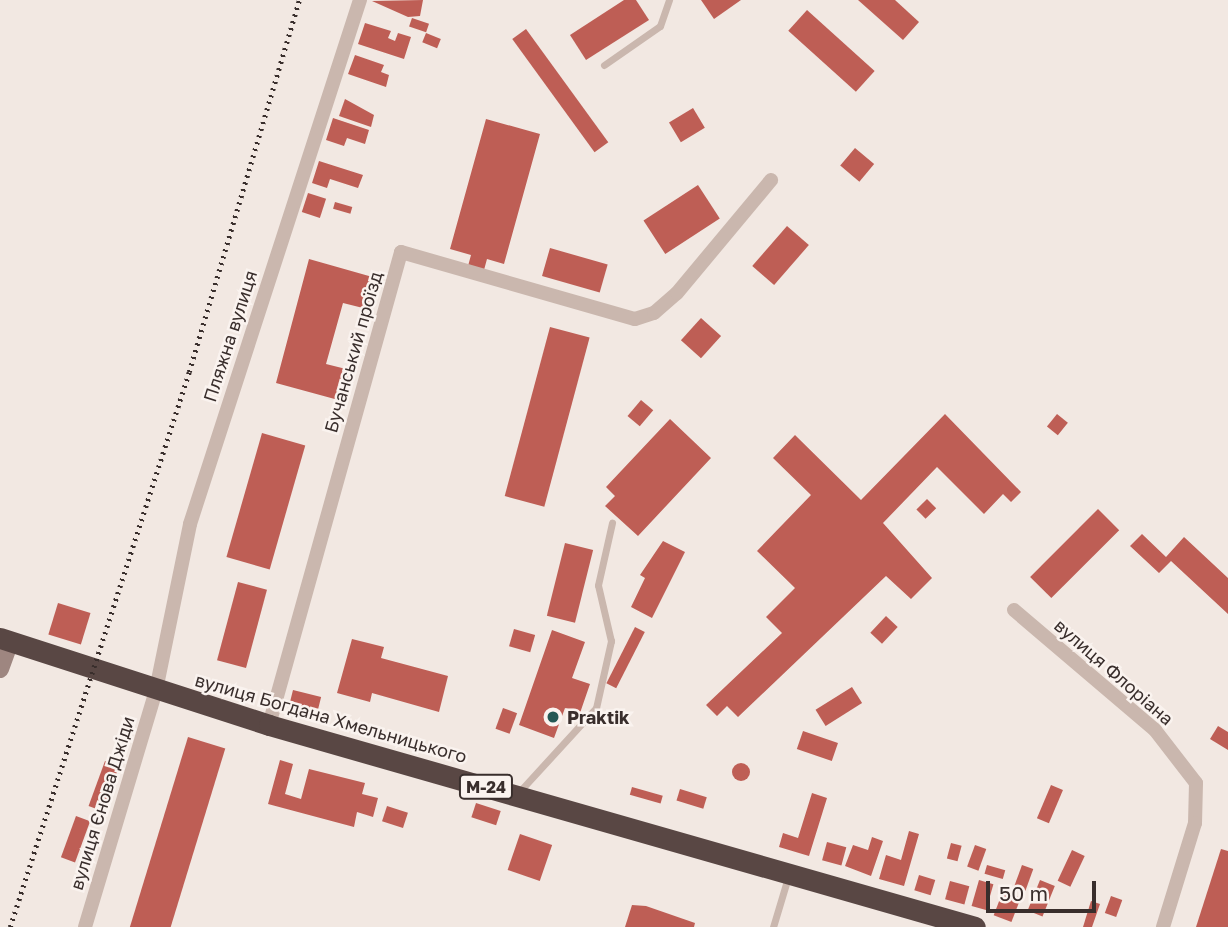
<!DOCTYPE html>
<html>
<head>
<meta charset="utf-8">
<style>
  body { margin:0 }
  #map { position:relative; width:1228px; height:927px; overflow:hidden; background:#f2e8e2; font-family:"Golos Text",sans-serif }
  div>[style] { position:absolute }
  .building>* { inset:0; background:#be5e55; transform-origin:0 0 }
  .round { border-radius:50% }
  .lane>* { height:7px; margin:-3.5px; padding:0 3.5px; transform-origin:3.5px; border-radius:3.5px; background:#cab7ae }
  .street>* { height:14px; margin:-7px; padding:0 7px; transform-origin:7px; border-radius:7px; background:#cab7ae }
  .secondary>* { height:18px; margin:-9px; padding:0 9px; transform-origin:9px; border-radius:9px; background:#9e8680 }
  .highway>* { height:21px; margin:-10.5px; padding:0 10.5px; transform-origin:10.5px; border-radius:10.5px; background:#594744 }
  .rail>* { height:4.5px; margin-top:-2.25px; transform-origin:0; background:repeating-linear-gradient(90deg,#392e2c 0 2px,transparent 0 7px) }
  .dots>* { width:19px; height:19px; translate:-50% -50%; box-sizing:border-box; border:4px solid #faf3ef; border-radius:50% }
  span { translate:-50% -50%; white-space:nowrap; text-align:center; line-height:1.15; -webkit-text-stroke:5px #faf3ef; paint-order:stroke }
  .shield-label span { padding:2px 5px; background:#faf3ef; border:2px solid; border-radius:5px; -webkit-text-stroke-width:0 }
  .shield-label { font-size:16px; color:#392e2c; font-weight:700 }
  .street-label { font-size:18px; color:#392e2c }
  .poi-label { font-size:18px; color:#392e2c; font-weight:700 }
  .left { translate:0 -50%; text-align:left }
  .scale { position:absolute; left:986px; top:881px; width:110px; height:32px; box-sizing:border-box; border:4px solid #392e2c; border-top:0; padding-left:9px; font-size:21px; line-height:24px; white-space:nowrap; color:#392e2c; -webkit-text-stroke:5px #faf3ef; paint-order:stroke }
</style>
</head>
<body>
<div id="map">
  <div class="building">
    <div style="clip-path:polygon(423px 0,420px 16px,408px 17px,372px 1px)"></div>
    <div style="clip-path:polygon(624px 0,636px 0,649px 20px,586px 60px,570px 35px)"></div>
    <div style="clip-path:polygon(701px 0,741px 0,714px 19px)"></div>
    <div style="clip-path:polygon(858px 0,895px 0,919px 22px,903px 40px)"></div>
    <div style="left:807px;top:10px;width:91px;height:28px;rotate:42deg"></div>
    <div style="left:412px;top:18px;width:18px;height:9px;rotate:19deg"></div>
    <div style="clip-path:polygon(365px 23px,391px 31px,388px 38px,395px 41px,398px 33px,411px 37px,404px 59px,358px 44px)"></div>
    <div style="left:526px;top:29px;width:140px;height:17px;rotate:54deg"></div>
    <div style="left:426px;top:33px;width:16px;height:10px;rotate:22deg"></div>
    <div style="clip-path:polygon(355px 55px,384px 65px,381px 72px,389px 75px,386px 87px,348px 74px)"></div>
    <div style="clip-path:polygon(345px 99px,374px 115px,371px 127px,339px 116px)"></div>
    <div style="left:693px;top:108px;width:23px;height:28px;rotate:59deg"></div>
    <div style="clip-path:polygon(333px 118px,369px 130px,365px 144px,347px 138px,344px 146px,326px 140px)"></div>
    <div style="clip-path:polygon(486px 119px,540px 134px,504px 264px,487px 259px,484px 270px,468px 266px,471px 255px,450px 249px)"></div>
    <div style="left:855px;top:148px;width:25px;height:23px;rotate:40deg"></div>
    <div style="clip-path:polygon(319px 161px,363px 175px,358px 188px,330px 179px,327px 188px,312px 183px)"></div>
    <div style="left:698px;top:185px;width:40px;height:65px;rotate:57deg"></div>
    <div style="left:308px;top:193px;width:19px;height:20px;rotate:18deg"></div>
    <div style="left:335px;top:202px;width:18px;height:7px;rotate:16deg"></div>
    <div style="left:787px;top:226px;width:29px;height:53px;rotate:41deg"></div>
    <div style="left:550px;top:248px;width:60px;height:29px;rotate:16deg"></div>
    <div style="clip-path:polygon(309px 259px,376px 278px,367px 309px,343px 303px,326px 364px,350px 370px,342px 401px,276px 383px)"></div>
    <div style="left:701px;top:318px;width:27px;height:30px;rotate:42deg"></div>
    <div style="left:550px;top:327px;width:41px;height:175px;rotate:15deg"></div>
    <div style="left:641px;top:400px;width:16px;height:21px;rotate:40deg"></div>
    <div style="clip-path:polygon(945px 414px,1021px 492px,1011px 502px,1003px 494px,984px 514px,937px 467px,883px 523px,932px 578px,911px 599px,886px 576px,738px 717px,727px 706px,717px 716px,706px 705px,782px 633px,766px 617px,795px 588px,757px 551px,811px 495px,773px 458px,795px 435px,861px 500px)"></div>
    <div style="left:1057px;top:414px;width:14px;height:16px;rotate:39deg"></div>
    <div style="clip-path:polygon(670px 419px,711px 458px,638px 536px,605px 506px,615px 496px,606px 487px)"></div>
    <div style="left:262px;top:433px;width:45px;height:129px;rotate:16deg"></div>
    <div style="left:927px;top:499px;width:13px;height:15px;rotate:45deg"></div>
    <div style="left:1098px;top:509px;width:30px;height:96px;rotate:45deg"></div>
    <div style="clip-path:polygon(1142px 534px,1166px 557px,1184px 537px,1228px 578px,1228px 614px,1171px 561px,1159px 573px,1130px 546px)"></div>
    <div style="clip-path:polygon(663px 541px,685px 552px,652px 618px,631px 607px,645px 578px,640px 575px)"></div>
    <div style="left:565px;top:543px;width:29px;height:75px;rotate:14deg"></div>
    <div style="left:238px;top:582px;width:30px;height:81px;rotate:15deg"></div>
    <div style="left:58px;top:603px;width:34px;height:33px;rotate:17deg"></div>
    <div style="left:886px;top:616px;width:16px;height:23px;rotate:43deg"></div>
    <div style="left:635px;top:627px;width:11px;height:63px;rotate:27deg"></div>
    <div style="left:514px;top:629px;width:22px;height:18px;rotate:16deg"></div>
    <div style="clip-path:polygon(552px 630px,585px 642px,572px 678px,590px 684px,580px 713px,565px 708px,554px 738px,519px 725px)"></div>
    <div style="clip-path:polygon(352px 639px,384px 647px,381px 658px,448px 676px,439px 712px,372px 693px,370px 702px,337px 693px)"></div>
    <div style="left:852px;top:687px;width:19px;height:43px;rotate:58deg"></div>
    <div style="left:293px;top:690px;width:29px;height:16px;rotate:14deg"></div>
    <div style="left:503px;top:708px;width:15px;height:22px;rotate:20deg"></div>
    <div style="clip-path:polygon(1218px 726px,1228px 732px,1228px 750px,1210px 739px)"></div>
    <div style="left:803px;top:731px;width:37px;height:19px;rotate:19deg"></div>
    <div style="left:188px;top:737px;width:39px;height:199px;rotate:17deg"></div>
    <div style="clip-path:polygon(280px 760px,293px 764px,285px 794px,301px 799px,309px 769px,365px 783px,362px 794px,378px 798px,373px 817px,357px 812px,354px 827px,268px 804px)"></div>
    <div style="left:105px;top:761px;width:15px;height:48px;rotate:20deg"></div>
    <div class="round" style="left:732px;top:763px;width:18px;height:18px"></div>
    <div style="left:1051px;top:785px;width:13px;height:36px;rotate:23deg"></div>
    <div style="left:632px;top:787px;width:32px;height:8px;rotate:16deg"></div>
    <div style="left:680px;top:789px;width:28px;height:12px;rotate:17deg"></div>
    <div style="clip-path:polygon(812px 793px,827px 798px,809px 856px,779px 847px,783px 833px,798px 838px)"></div>
    <div style="left:476px;top:803px;width:26px;height:15px;rotate:18deg"></div>
    <div style="left:387px;top:806px;width:22px;height:16px;rotate:18deg"></div>
    <div style="left:76px;top:816px;width:15px;height:44px;rotate:20deg"></div>
    <div style="clip-path:polygon(909px 831px,919px 834px,904px 886px,879px 879px,886px 855px,901px 860px)"></div>
    <div style="left:520px;top:834px;width:34px;height:38px;rotate:19deg"></div>
    <div style="clip-path:polygon(872px 837px,883px 841px,871px 876px,845px 866px,853px 845px,868px 850px)"></div>
    <div style="left:827px;top:842px;width:20px;height:19px;rotate:15deg"></div>
    <div style="left:951px;top:843px;width:11px;height:16px;rotate:15deg"></div>
    <div style="left:975px;top:845px;width:12px;height:23px;rotate:20deg"></div>
    <div style="clip-path:polygon(1221px 849px,1228px 851px,1228px 927px,1196px 927px)"></div>
    <div style="left:1072px;top:850px;width:14px;height:34px;rotate:25deg"></div>
    <div style="left:987px;top:865px;width:19px;height:9px;rotate:16deg"></div>
    <div style="left:1022px;top:865px;width:12px;height:23px;rotate:20deg"></div>
    <div style="left:919px;top:875px;width:17px;height:16px;rotate:17deg"></div>
    <div style="left:979px;top:880px;width:15px;height:27px;rotate:16deg"></div>
    <div style="left:1040px;top:880px;width:16px;height:33px;rotate:22deg"></div>
    <div style="left:950px;top:881px;width:20px;height:19px;rotate:15deg"></div>
    <div style="left:1003px;top:891px;width:19px;height:26px;rotate:21deg"></div>
    <div style="left:1111px;top:896px;width:12px;height:18px;rotate:20deg"></div>
    <div style="clip-path:polygon(1091px 901px,1100px 904px,1092px 927px,1083px 927px)"></div>
    <div style="clip-path:polygon(632px 905px,646px 906px,695px 923px,694px 927px,625px 927px)"></div>
  </div>
  <div class="lane">
    <div style="left:604px;top:65px;width:68px;rotate:-34.9deg"></div>
    <div style="left:660px;top:26px;width:28px;rotate:-71deg"></div>
    <div style="left:519px;top:792px;width:114px;rotate:-47.5deg"></div>
    <div style="left:596px;top:708px;width:69px;rotate:-77.4deg"></div>
    <div style="left:611px;top:641px;width:57px;rotate:-103.1deg"></div>
    <div style="left:598px;top:585px;width:64px;rotate:-77.3deg"></div>
    <div style="left:773px;top:927px;width:52px;rotate:-73.3deg"></div>
  </div>
  <div class="street">
    <div style="left:1014px;top:610px;width:185px;rotate:40.4deg"></div>
    <div style="left:1155px;top:730px;width:67px;rotate:52.3deg"></div>
    <div style="left:1196px;top:783px;width:40px;rotate:91.4deg"></div>
    <div style="left:1195px;top:823px;width:109px;rotate:107.1deg"></div>
    <div style="left:269px;top:725px;width:491px;rotate:-74.4deg"></div>
    <div style="left:401px;top:252px;width:243px;rotate:16deg"></div>
    <div style="left:635px;top:319px;width:20px;rotate:-18deg"></div>
    <div style="left:654px;top:313px;width:30px;rotate:-41deg"></div>
    <div style="left:677px;top:293px;width:147px;rotate:-50.2deg"></div>
    <div style="left:85px;top:927px;width:247px;rotate:-73.3deg"></div>
    <div style="left:156px;top:690px;width:169px;rotate:-78.4deg"></div>
    <div style="left:190px;top:524px;width:551px;rotate:-72.03deg"></div>
  </div>
  <div class="secondary">
    <div style="left:0;top:669px;width:29px;rotate:-70deg"></div>
  </div>
  <div class="highway">
    <div style="left:0;top:638px;width:283px;rotate:17.9deg"></div>
    <div style="left:269px;top:725px;width:734px;rotate:15.97deg"></div>
  </div>
  <div class="rail">
    <div style="left:10px;top:927px;width:583px;rotate:-72.12deg"></div>
    <div style="left:189px;top:372px;width:388px;rotate:-73.5deg"></div>
  </div>
  <div class="dots">
    <div style="left:553px;top:717px;background:#245854"></div>
  </div>
  <div class="shield-label">
    <span style="left:486px;top:787px">М-24</span>
  </div>
  <div class="street-label">
    <span style="left:230px;top:336px;rotate:-72deg">Пляжна вулиця</span>
    <span style="left:353px;top:352px;rotate:-74deg">Бучанський проїзд</span>
    <span style="left:1114px;top:672px;rotate:41deg">вулиця Флоріана</span>
    <span style="left:331px;top:718px;rotate:16deg">вулиця Богдана Хмельницького</span>
    <span style="left:102px;top:803px;rotate:-73deg">вулиця Єнова Джіди</span>
  </div>
  <div class="poi-label">
    <span class="left" style="left:567px;top:717px">Praktik</span>
  </div>
  <div class="scale">50 m</div>
</div>
</body>
</html>
